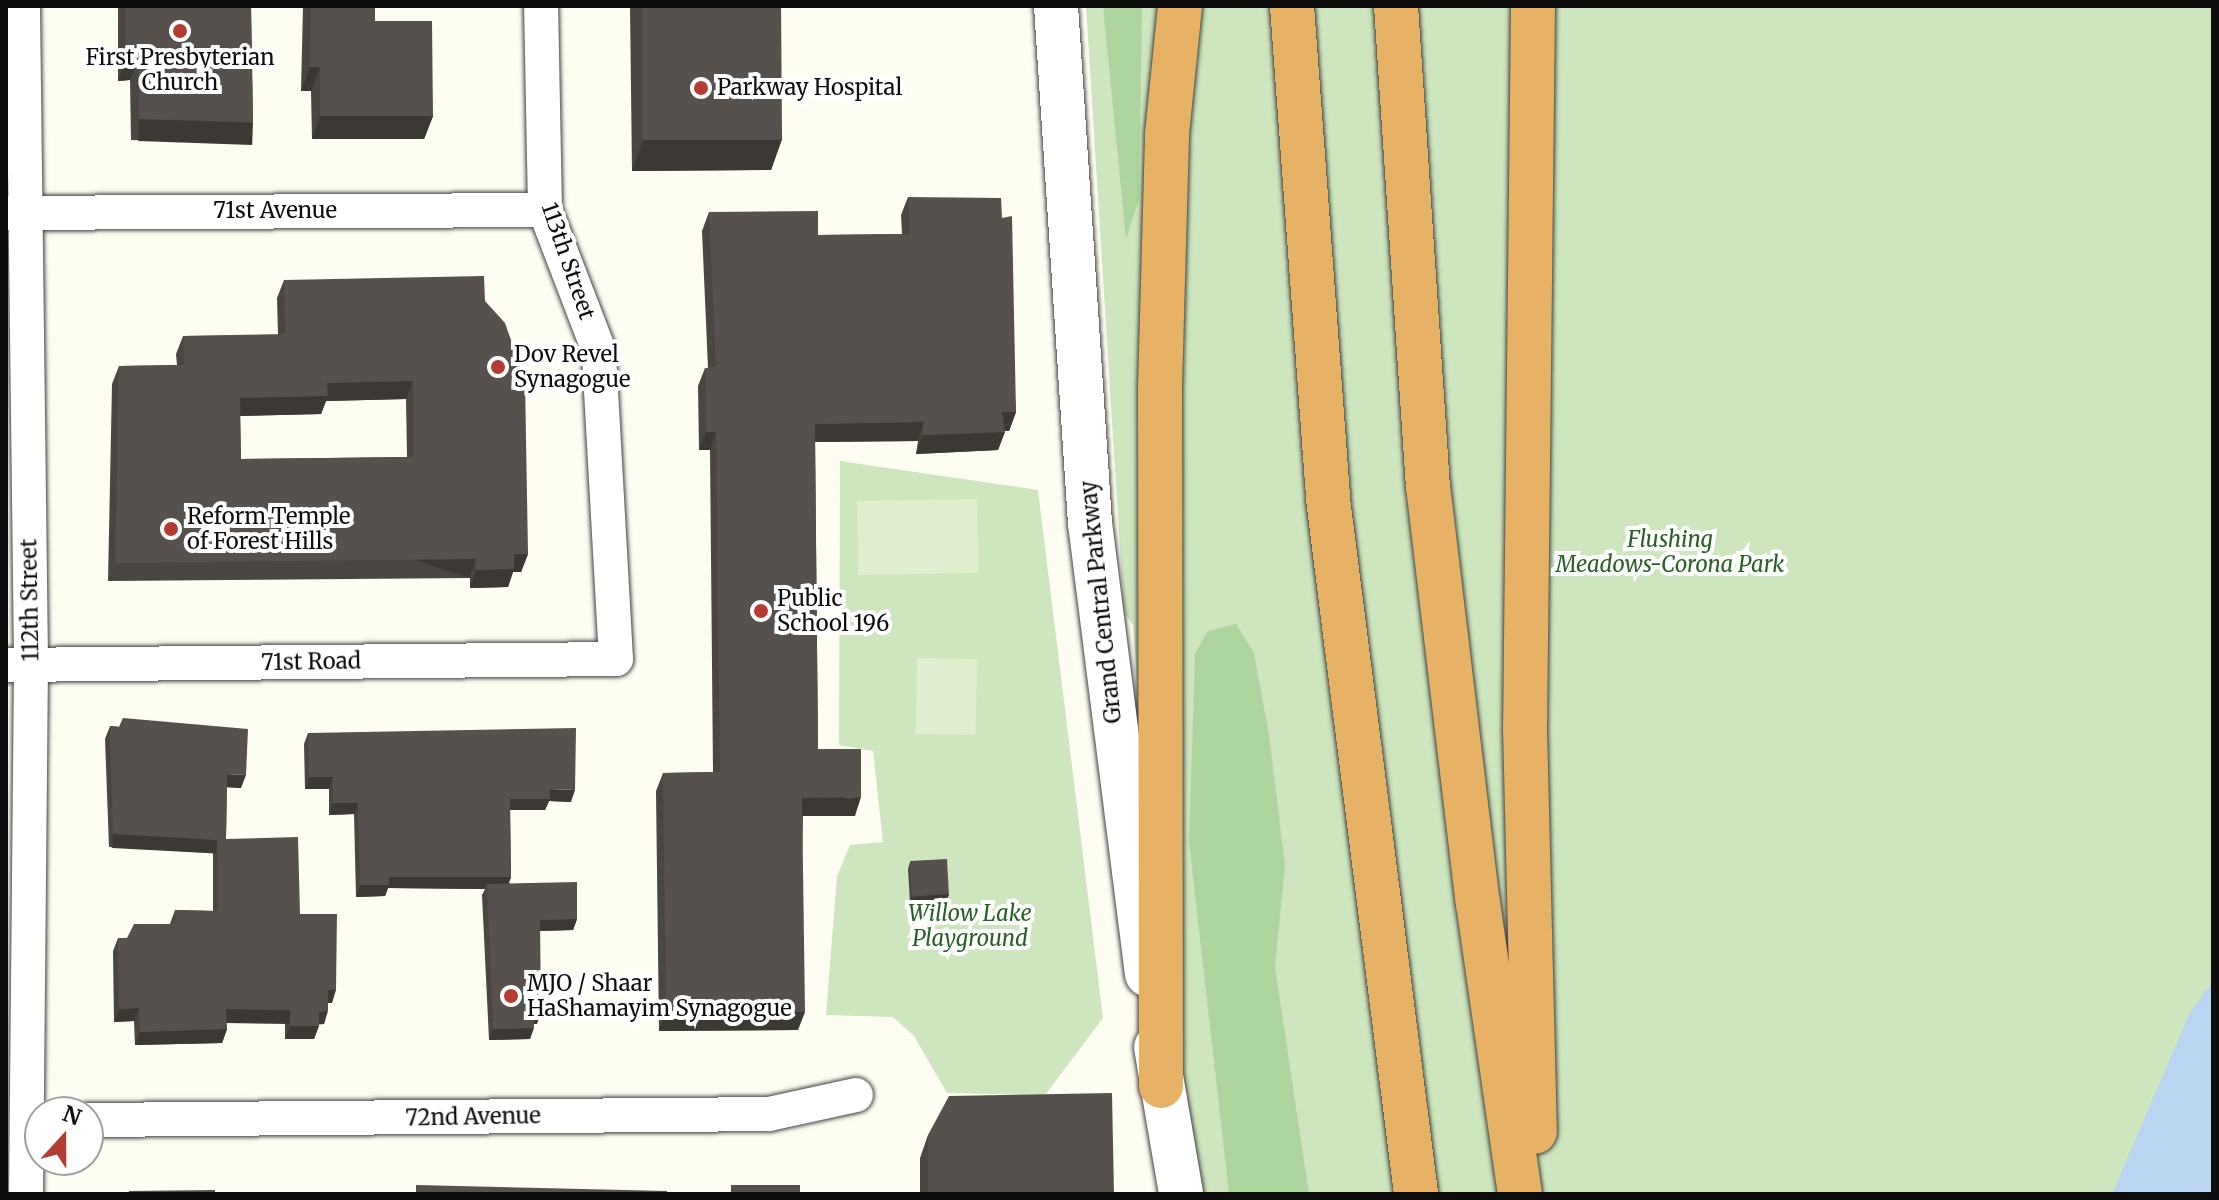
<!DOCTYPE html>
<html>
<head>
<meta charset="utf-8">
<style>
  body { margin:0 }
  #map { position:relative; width:2219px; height:1200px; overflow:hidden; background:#fefdf1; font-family:Merriweather,serif }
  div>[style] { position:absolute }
  .green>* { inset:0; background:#cde6bd }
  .forest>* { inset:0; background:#afd59e }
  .pitch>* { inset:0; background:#dfeece; transform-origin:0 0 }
  .water>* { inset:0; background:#bad5f1 }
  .roads { filter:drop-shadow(0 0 2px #414141) drop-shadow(0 0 2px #414141) }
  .minor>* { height:34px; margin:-17px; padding:0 17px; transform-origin:17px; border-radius:17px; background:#fff }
  .tertiary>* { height:44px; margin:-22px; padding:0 22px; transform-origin:22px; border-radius:22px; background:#fff }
  .motorway>* { height:44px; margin:-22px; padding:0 22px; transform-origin:22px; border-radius:22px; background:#e7b265 }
  .wall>* { inset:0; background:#4a4641 }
  .shaded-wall>* { inset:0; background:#3c3935; transform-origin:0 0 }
  .building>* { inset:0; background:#56514c; transform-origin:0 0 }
  .dots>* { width:22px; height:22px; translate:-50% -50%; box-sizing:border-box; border:4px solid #fff; border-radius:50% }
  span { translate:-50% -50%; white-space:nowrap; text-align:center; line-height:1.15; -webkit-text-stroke:8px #fff; paint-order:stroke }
  .poi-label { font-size:22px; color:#0e0e0e }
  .left { translate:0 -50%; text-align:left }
  .street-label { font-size:22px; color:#0e0e0e }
  .park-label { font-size:22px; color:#296124; font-style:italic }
  .frame { position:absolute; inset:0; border:8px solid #0e0e0e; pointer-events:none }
  .north { position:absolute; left:24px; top:1096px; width:80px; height:80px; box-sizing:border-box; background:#fff; border:2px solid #9f9f9f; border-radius:50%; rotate:21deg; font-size:22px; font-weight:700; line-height:32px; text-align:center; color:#0e0e0e }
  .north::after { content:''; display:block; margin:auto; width:28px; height:36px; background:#b33d32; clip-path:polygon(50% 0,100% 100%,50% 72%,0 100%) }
</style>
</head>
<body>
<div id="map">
  <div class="green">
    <div style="clip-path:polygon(1086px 6px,2213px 6px,2213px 1194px,1182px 1194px,1169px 1107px,1133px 625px,1124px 613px)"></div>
    <div style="clip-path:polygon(840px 461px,1038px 490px,1103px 1018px,1045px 1095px,947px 1093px,914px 1036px,893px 1017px,826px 1015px,837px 876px,850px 845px,883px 842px,873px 751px,839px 745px)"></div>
  </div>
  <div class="forest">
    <div style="clip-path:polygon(1103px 6px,1142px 6px,1139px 199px,1126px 239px)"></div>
    <div style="clip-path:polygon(1236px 624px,1254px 653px,1269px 735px,1285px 865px,1275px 967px,1309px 1194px,1229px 1194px,1189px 842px,1195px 653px,1208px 631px)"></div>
  </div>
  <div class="pitch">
    <div style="left:977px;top:499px;width:74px;height:120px;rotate:89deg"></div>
    <div style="left:917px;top:658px;width:60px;height:76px;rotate:1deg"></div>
  </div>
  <div class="water">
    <div style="clip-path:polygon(2213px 982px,2213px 1194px,2112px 1194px,2190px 1012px)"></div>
  </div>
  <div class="roads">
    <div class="minor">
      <div style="left:23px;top:6px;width:659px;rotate:89.3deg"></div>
      <div style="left:31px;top:665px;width:529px;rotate:90.54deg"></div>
      <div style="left:6px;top:213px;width:539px;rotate:-0.32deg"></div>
      <div style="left:6px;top:665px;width:610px;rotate:-0.56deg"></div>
      <div style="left:616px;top:659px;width:308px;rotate:-93.2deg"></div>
      <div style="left:599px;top:351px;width:151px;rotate:-111deg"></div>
      <div style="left:545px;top:210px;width:204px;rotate:-91.1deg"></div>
      <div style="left:88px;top:1120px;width:681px;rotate:-0.5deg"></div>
      <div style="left:769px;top:1114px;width:89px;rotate:-12.3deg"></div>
    </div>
    <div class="tertiary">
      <div style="left:1056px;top:6px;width:518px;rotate:86.24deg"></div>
      <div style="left:1090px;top:523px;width:455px;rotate:82.8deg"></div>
      <div style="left:1156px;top:1047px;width:149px;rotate:80.3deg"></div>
    </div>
    <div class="motorway">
      <div style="left:1292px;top:6px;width:494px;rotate:85.8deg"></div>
      <div style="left:1328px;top:499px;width:701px;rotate:82.78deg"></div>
      <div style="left:1396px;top:6px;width:481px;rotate:86.2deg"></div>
      <div style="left:1428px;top:486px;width:420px;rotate:83.2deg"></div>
      <div style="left:1478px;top:903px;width:294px;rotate:81.8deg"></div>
      <div style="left:1533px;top:6px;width:722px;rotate:90.63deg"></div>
      <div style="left:1525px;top:728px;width:404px;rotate:88.6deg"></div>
      <div style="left:1161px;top:1086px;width:698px;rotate:-90.08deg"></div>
      <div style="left:1160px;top:388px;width:254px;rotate:-88.4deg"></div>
      <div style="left:1167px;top:134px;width:129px;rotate:-84.2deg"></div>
    </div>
  </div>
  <div class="wall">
    <div style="clip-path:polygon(118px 6px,251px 6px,253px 122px,246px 143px,131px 140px,130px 80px,118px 81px)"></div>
    <div style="clip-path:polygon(303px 6px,375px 6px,375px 21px,433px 116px,424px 139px,312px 139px,311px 91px,301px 91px)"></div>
    <div style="clip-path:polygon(630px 6px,781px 6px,782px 139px,771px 170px,632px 171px)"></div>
    <div style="clip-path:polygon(908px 197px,1002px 218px,1016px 412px,1009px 431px,1005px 431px,998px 450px,916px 454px,918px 441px,815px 442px,818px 749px,855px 816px,803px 816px,798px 1030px,659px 1031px,656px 791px,663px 773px,713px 772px,710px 450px,699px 450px,698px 386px,705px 368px,708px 368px,702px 231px,709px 212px,818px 235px,902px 234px,901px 215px)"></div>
    <div style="clip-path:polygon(evenodd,284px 280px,485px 301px,528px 554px,521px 572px,513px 572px,508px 587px,470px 588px,470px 578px,108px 581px,112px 384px,119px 366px,177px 365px,176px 354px,183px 336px,278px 335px,277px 298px,284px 280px,406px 399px,407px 457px,241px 459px,240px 416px,321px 414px,326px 401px,406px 399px)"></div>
    <div style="clip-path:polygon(123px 718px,241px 788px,227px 787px,226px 839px,300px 914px,332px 1003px,328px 1003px,324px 1024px,319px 1024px,314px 1039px,285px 1039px,285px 1023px,226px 1022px,227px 1029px,222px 1043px,135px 1045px,134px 1021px,114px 1022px,113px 951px,118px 938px,127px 938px,170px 924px,175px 910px,213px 911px,213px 853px,109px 847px,105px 739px,110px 726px,119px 727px)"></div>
    <div style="clip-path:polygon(308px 733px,571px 802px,549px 801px,545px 810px,510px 810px,511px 877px,509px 883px,577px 919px,573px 930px,540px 931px,537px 1024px,534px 1024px,530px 1039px,489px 1040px,482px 895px,485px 889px,388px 888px,385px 896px,356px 897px,354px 814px,329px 815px,329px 789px,305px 789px,304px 744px)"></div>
    <div style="clip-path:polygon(910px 862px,949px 894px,947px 900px,910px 903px,908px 869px)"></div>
    <div style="clip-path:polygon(928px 1135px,1114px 1194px,920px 1194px,920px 1158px)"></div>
  </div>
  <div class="shaded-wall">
    <div style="clip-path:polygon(126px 60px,138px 60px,130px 80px,118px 81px)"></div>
    <div style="clip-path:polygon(310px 67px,320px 67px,311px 91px,301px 91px)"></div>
    <div style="clip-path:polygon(320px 116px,433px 116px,424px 139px,312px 139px)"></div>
    <div style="left:139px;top:119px;width:114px;height:22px;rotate:2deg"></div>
    <div style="clip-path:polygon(782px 139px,771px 170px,632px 171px,643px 140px)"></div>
    <div style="clip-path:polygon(413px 381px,406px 399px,326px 401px,321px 414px,234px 416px,240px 398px,327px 383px)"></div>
    <div style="clip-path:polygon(1002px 412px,1016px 412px,1009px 431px,995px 430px)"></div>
    <div style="clip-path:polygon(924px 422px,918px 441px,809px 442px,815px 424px)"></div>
    <div style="clip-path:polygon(706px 432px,716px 432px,710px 450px,699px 450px)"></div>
    <div style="clip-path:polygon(1005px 432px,998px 450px,916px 454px,922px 435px)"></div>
    <div style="clip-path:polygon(514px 554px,528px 554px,521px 572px,513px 572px,508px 587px,470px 588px,476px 570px)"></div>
    <div style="left:476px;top:559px;width:20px;height:361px;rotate:108deg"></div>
    <div style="clip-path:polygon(227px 774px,246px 775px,241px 788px,222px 787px)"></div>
    <div style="clip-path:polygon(309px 777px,333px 777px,329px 789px,305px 789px)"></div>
    <div style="clip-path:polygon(550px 789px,575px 790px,571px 802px,549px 801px,545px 810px,506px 810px,510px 799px)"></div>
    <div style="clip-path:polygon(861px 797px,855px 816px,796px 816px,802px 798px)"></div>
    <div style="clip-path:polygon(333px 803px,358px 803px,354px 814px,329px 815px)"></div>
    <div style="left:113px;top:834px;width:104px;height:14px;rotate:3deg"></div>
    <div style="clip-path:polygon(389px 877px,511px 877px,506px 889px,487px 884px,485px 889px,388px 888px,385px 896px,356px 897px,360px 885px)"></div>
    <div style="clip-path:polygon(949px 894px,947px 900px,910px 903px,913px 897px)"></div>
    <div style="clip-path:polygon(577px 919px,573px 930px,536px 931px,540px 920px)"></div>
    <div style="clip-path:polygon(328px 990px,336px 990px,332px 1003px,323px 1003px)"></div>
    <div style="clip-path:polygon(139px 1008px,134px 1021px,114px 1022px,119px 1009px)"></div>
    <div style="left:226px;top:1009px;width:64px;height:14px;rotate:1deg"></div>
    <div style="clip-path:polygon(328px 1011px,324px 1024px,314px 1025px,319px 1012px)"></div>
    <div style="clip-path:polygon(541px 1012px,537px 1024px,529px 1024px,534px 1013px)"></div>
    <div style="clip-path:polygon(666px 1012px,805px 1012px,798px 1030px,659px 1031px)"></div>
    <div style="clip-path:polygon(290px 1026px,319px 1026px,314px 1039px,285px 1039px)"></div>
    <div style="clip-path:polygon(534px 1028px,530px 1039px,489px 1040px,493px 1029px)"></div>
    <div style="clip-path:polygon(227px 1029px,222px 1043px,135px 1045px,140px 1032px)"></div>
  </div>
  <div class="building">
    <div style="clip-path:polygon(126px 6px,251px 6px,253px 122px,139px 119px,138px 60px,126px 60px)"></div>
    <div style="clip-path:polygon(311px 6px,375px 6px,375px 21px,432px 21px,433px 116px,320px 116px,320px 67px,310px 67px)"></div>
    <div style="left:642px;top:6px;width:139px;height:134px"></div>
    <div style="clip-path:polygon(908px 197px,1001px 198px,1002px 218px,1012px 216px,1016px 412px,1002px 412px,1005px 432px,922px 435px,924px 422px,815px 424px,818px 749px,861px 749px,861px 797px,802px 798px,805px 1012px,666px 1012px,663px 773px,720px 772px,716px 432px,706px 432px,705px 368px,716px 367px,709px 212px,818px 211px,818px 235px,910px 234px)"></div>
    <div style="clip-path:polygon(evenodd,484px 276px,485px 301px,505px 323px,525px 380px,528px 554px,514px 554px,514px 569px,476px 570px,476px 559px,115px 563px,119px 366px,184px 365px,183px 336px,285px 334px,284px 280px,484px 276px,413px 381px,414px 457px,241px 459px,240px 398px,328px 396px,327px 383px,413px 381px)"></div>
    <div style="clip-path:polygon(123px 718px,248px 729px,246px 775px,227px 774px,226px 839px,298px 837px,300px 914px,337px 914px,336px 990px,328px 990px,328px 1011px,319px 1012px,319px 1026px,290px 1026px,290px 1010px,226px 1009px,227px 1029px,140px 1032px,139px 1008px,119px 1009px,118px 938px,127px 938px,134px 924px,175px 924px,175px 910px,218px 911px,217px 840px,113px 834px,110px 726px,122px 727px)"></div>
    <div style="clip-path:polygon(576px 728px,575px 790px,550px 789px,550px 799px,510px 799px,511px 877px,389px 877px,389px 885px,360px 885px,358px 803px,333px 803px,333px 777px,309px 777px,308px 733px)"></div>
    <div style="left:947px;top:859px;width:35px;height:37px;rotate:87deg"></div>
    <div style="clip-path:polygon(577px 882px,577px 919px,540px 920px,541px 1012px,534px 1013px,534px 1028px,493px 1029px,487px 884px)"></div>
    <div style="clip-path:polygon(1112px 1093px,1114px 1194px,928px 1194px,928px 1135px,949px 1096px)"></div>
    <div style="clip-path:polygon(416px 1185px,667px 1191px,667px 1194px,416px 1194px)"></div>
    <div style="left:731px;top:1185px;width:69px;height:9px"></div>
    <div style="clip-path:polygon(215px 1190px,215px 1194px,129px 1194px,129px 1191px)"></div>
  </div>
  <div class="dots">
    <div style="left:180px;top:31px;background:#b33d32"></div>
    <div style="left:701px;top:88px;background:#b33d32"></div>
    <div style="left:498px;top:367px;background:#b33d32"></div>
    <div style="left:171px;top:529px;background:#b33d32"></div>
    <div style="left:761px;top:611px;background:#b33d32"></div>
    <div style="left:511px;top:996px;background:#b33d32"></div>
  </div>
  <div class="poi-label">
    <span style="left:180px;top:70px">First Presbyterian<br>Church</span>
    <span class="left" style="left:717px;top:88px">Parkway Hospital</span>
    <span class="left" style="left:514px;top:367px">Dov Revel<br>Synagogue</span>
    <span class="left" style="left:187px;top:529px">Reform Temple<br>of Forest Hills</span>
    <span class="left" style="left:777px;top:611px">Public<br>School 196</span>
    <span class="left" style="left:527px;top:996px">MJO / Shaar<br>HaShamayim Synagogue</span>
  </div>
  <div class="street-label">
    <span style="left:275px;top:211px">71st Avenue</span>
    <span style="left:568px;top:261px;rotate:71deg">113th Street</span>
    <span style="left:30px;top:600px;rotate:-91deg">112th Street</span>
    <span style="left:1101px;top:602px;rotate:-96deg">Grand Central Parkway</span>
    <span style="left:311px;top:662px;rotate:-1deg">71st Road</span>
    <span style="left:473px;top:1117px;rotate:-1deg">72nd Avenue</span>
  </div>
  <div class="park-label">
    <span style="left:1670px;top:552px">Flushing<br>Meadows-Corona Park</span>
    <span style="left:970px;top:926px">Willow Lake<br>Playground</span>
  </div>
  <div class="frame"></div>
  <div class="north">N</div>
</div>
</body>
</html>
